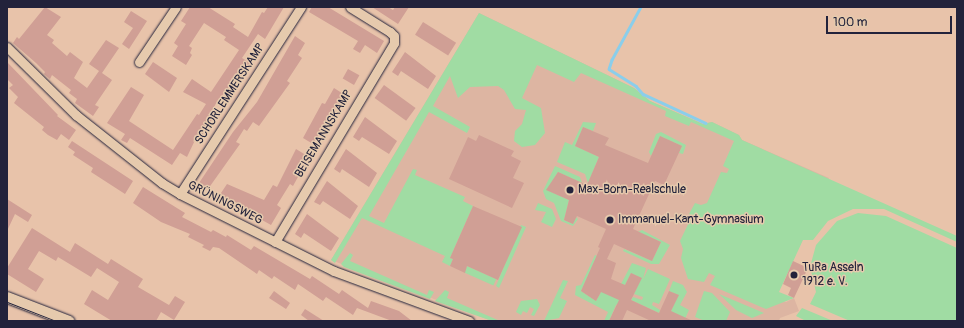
<!DOCTYPE html>
<html>
<head>
<meta charset="utf-8">
<style>
  body { margin:0 }
  #map { position:relative; width:964px; height:328px; overflow:hidden; background:#e8c3aa; font-family:Pangolin,sans-serif }
  div>[style] { position:absolute }
  .built>* { inset:0; background:#ddb5a2 }
  .green>* { inset:0; background:#a0dca3; transform-origin:0 0 }
  .stream>* { height:2.5px; margin:-1.25px; padding:0 1.25px; transform-origin:1.25px; border-radius:1.25px; background:#8aceeb }
  .building>* { inset:0; background:#d09f95; transform-origin:0 0 }
  .roads { filter:drop-shadow(0 0 1px #22223b) drop-shadow(0 0 1px #22223b) }
  .minor>* { height:9px; margin:-4.5px; padding:0 4.5px; transform-origin:4.5px; border-radius:4.5px; background:#e6caad }
  .major>* { height:11px; margin:-5.5px; padding:0 5.5px; transform-origin:5.5px; border-radius:5.5px; background:#e6caad }
  .tram>* { height:1px; margin:-0.5px; padding:0 0.5px; transform-origin:0.5px; border-radius:0.5px; background:#22223b }
  .dots>* { width:11px; height:11px; translate:-50% -50%; box-sizing:border-box; border:2px solid #e6caad; border-radius:50% }
  span { translate:-50% -50%; white-space:nowrap; text-align:center; line-height:1.15; -webkit-text-stroke:3px #e6caad; paint-order:stroke }
  .street-label { font-size:12px; color:#22223b }
  .poi-label { font-size:12px; color:#22223b }
  .left { translate:0 -50%; text-align:left }
  .frame { position:absolute; inset:0; border:8px solid #22223b; pointer-events:none }
  .scale { position:absolute; left:826px; top:16px; width:126px; height:18px; box-sizing:border-box; border:2px solid #22223b; border-top:0; padding-left:5px; font-size:12px; line-height:14px; white-space:nowrap; color:#22223b; -webkit-text-stroke:3px #e6caad; paint-order:stroke }
</style>
</head>
<body>
<div id="map">
  <div class="built">
    <div style="clip-path:polygon(479px 13px,634px 88px,650px 101px,703px 124px,712px 122px,739px 135px,742px 140px,829px 178px,773px 300px,786px 302px,794px 298px,799px 311px,780px 318px,779px 321px,492px 321px,331px 260px)"></div>
  </div>
  <div class="green">
    <div style="clip-path:polygon(479px 13px,634px 88px,650px 101px,703px 124px,712px 122px,739px 135px,742px 140px,957px 236px,957px 242px,884px 209px,853px 209px,828px 221px,813px 240px,803px 240px,779px 292px,794px 298px,766px 309px,710px 285px,715px 276px,709px 273px,704px 282px,688px 279px,681px 258px,683px 249px,680px 241px,692px 216px,689px 214px,695px 203px,701px 205px,707px 203px,721px 172px,727px 173px,729px 169px,723px 166px,734px 141px,691px 122px,689px 126px,665px 116px,666px 111px,581px 73px,574px 82px,537px 65px,522px 98px,541px 108px,545px 133px,535px 145px,522px 147px,514px 141px,515px 131px,522px 124px,526px 110px,515px 109px,504px 90px,498px 86px,470px 87px,458px 98px,450px 76px,433px 106px,470px 127px,467px 133px,429px 112px,369px 216px,384px 223px,413px 169px,417px 170px,415px 175px,465px 197px,463px 201px,473px 206px,450px 258px,453px 259px,450px 266px,442px 262px,445px 256px,362px 218px,335px 263px,331px 260px)"></div>
    <div style="clip-path:polygon(583px 122px,596px 123px,593px 131px,583px 127px,575px 146px,599px 157px,588px 183px,585px 174px,557px 162px,565px 142px,572px 145px)"></div>
    <div style="clip-path:polygon(661px 132px,686px 145px,683px 154px,679px 153px,682px 146px,660px 136px,651px 156px,649px 152px,656px 134px)"></div>
    <div style="clip-path:polygon(555px 166px,580px 177px,582px 183px,558px 172px,547px 190px,569px 200px,564px 220px,573px 224px,576px 217px,578px 219px,573px 226px,561px 221px,554px 203px,546px 199px,543px 191px)"></div>
    <div style="clip-path:polygon(538px 203px,552px 209px,556px 219px,552px 227px,541px 222px,546px 212px,535px 210px)"></div>
    <div style="clip-path:polygon(858px 213px,886px 216px,957px 248px,957px 321px,850px 321px,810px 304px,816px 292px,810px 267px,816px 245px,837px 221px)"></div>
    <div style="clip-path:polygon(521px 225px,526px 227px,499px 288px,496px 286px)"></div>
    <div style="clip-path:polygon(642px 230px,670px 245px,659px 264px,651px 264px,623px 251px,624px 249px,652px 261px,661px 242px,638px 232px)"></div>
    <div style="clip-path:polygon(350px 253px,353px 255px,350px 261px,427px 295px,429px 290px,434px 292px,430px 299px,344px 267px,341px 264px)"></div>
    <div style="clip-path:polygon(595px 255px,597px 256px,581px 291px,596px 301px,602px 290px,622px 301px,616px 305px,609px 321px,604px 321px,608px 312px,575px 295px,576px 286px,581px 285px)"></div>
    <div style="clip-path:polygon(632px 263px,646px 268px,643px 279px,648px 269px,670px 279px,659px 304px,653px 302px,652px 305px,660px 310px,659px 313px,631px 300px,633px 297px,642px 300px,643px 297px,634px 294px,641px 278px,631px 273px,625px 285px,621px 284px)"></div>
    <div style="left:467px;top:266px;width:32px;height:7px;rotate:24deg"></div>
    <div style="clip-path:polygon(563px 280px,568px 281px,560px 298px,567px 301px,559px 318px,544px 321px)"></div>
    <div style="clip-path:polygon(673px 281px,683px 285px,687px 292px,680px 305px,689px 310px,684px 321px,671px 311px,678px 295px,669px 291px)"></div>
    <div style="clip-path:polygon(445px 290px,449px 292px,447px 298px,500px 321px,492px 321px,435px 301px)"></div>
    <div style="clip-path:polygon(704px 291px,712px 293px,730px 312px,726px 321px,705px 321px,695px 317px)"></div>
    <div style="clip-path:polygon(719px 294px,764px 313px,752px 318px,736px 310px)"></div>
    <div style="clip-path:polygon(537px 299px,540px 305px,534px 316px,531px 315px,534px 309px,530px 307px,527px 313px,523px 311px,521px 315px,516px 312px,521px 301px)"></div>
    <div style="clip-path:polygon(802px 308px,833px 321px,806px 321px,796px 316px)"></div>
  </div>
  <div class="stream">
    <div style="left:641px;top:7px;width:60px;rotate:118.7deg"></div>
    <div style="left:612px;top:60px;width:9px;rotate:108deg"></div>
    <div style="left:609px;top:69px;width:32px;rotate:32deg"></div>
    <div style="left:636px;top:86px;width:11px;rotate:49deg"></div>
    <div style="left:643px;top:94px;width:69px;rotate:24.7deg"></div>
  </div>
  <div class="building">
    <div style="clip-path:polygon(45px 7px,61px 17px,47px 35px,54px 40px,52px 43px,67px 56px,70px 52px,83px 62px,74px 78px,87px 88px,99px 71px,89px 64px,106px 40px,119px 48px,102px 73px,112px 80px,95px 105px,99px 107px,93px 116px,75px 103px,77px 99px,69px 93px,71px 90px,52px 75px,50px 79px,44px 74px,45px 72px,36px 63px,13px 43px,17px 37px,19px 39px)"></div>
    <div style="clip-path:polygon(190px 7px,208px 7px,235px 24px,233px 27px,248px 37px,262px 12px,264px 13px,268px 7px,284px 7px,265px 39px,258px 34px,242px 58px,250px 63px,233px 89px,230px 87px,218px 100px,211px 112px,215px 115px,199px 140px,196px 138px,187px 157px,180px 153px,172px 165px,130px 138px,127px 143px,121px 140px,125px 134px,107px 123px,131px 87px,144px 95px,129px 121px,173px 150px,197px 114px,199px 115px,206px 104px,183px 92px,192px 79px,211px 92px,239px 50px,224px 40px,226px 37px,204px 23px,189px 46px,192px 48px,190px 53px,192px 55px,186px 65px,172px 56px,178px 46px,174px 43px,186px 24px,181px 21px)"></div>
    <div style="clip-path:polygon(312px 7px,328px 7px,384px 41px,377px 53px,365px 45px,360px 53px,353px 49px,358px 41px,309px 12px)"></div>
    <div style="clip-path:polygon(372px 7px,388px 7px,393px 10px,395px 7px,409px 7px,398px 24px)"></div>
    <div style="clip-path:polygon(131px 11px,147px 21px,129px 49px,122px 44px,133px 28px,124px 22px)"></div>
    <div style="left:423px;top:22px;width:39px;height:15px;rotate:32deg"></div>
    <div style="clip-path:polygon(295px 36px,305px 43px,298px 55px,302px 58px,287px 81px,290px 83px,259px 126px,253px 122px,247px 131px,244px 129px,236px 142px,240px 144px,208px 189px,199px 183px,233px 132px,257px 102px)"></div>
    <div style="clip-path:polygon(405px 52px,436px 76px,428px 89px,401px 71px,398px 76px,392px 72px)"></div>
    <div style="clip-path:polygon(7px 62px,58px 115px,57px 116px,76px 130px,69px 140px,61px 134px,57px 140px,48px 135px,42px 130px,44px 127px,14px 103px,18px 97px,9px 88px,13px 85px,7px 79px)"></div>
    <div style="clip-path:polygon(153px 62px,177px 78px,169px 92px,145px 74px)"></div>
    <div style="left:348px;top:69px;width:13px;height:11px;rotate:29deg"></div>
    <div style="left:384px;top:85px;width:39px;height:16px;rotate:36deg"></div>
    <div style="clip-path:polygon(334px 88px,345px 95px,340px 105px,337px 103px,313px 144px,303px 138px,322px 103px,325px 104px)"></div>
    <div style="clip-path:polygon(365px 117px,397px 141px,389px 154px,362px 137px,359px 141px,353px 137px)"></div>
    <div style="clip-path:polygon(583px 127px,609px 138px,605px 145px,648px 163px,660px 136px,682px 146px,664px 185px,655px 181px,633px 229px,661px 242px,652px 261px,614px 244px,607px 259px,616px 263px,611px 279px,625px 285px,631px 273px,642px 278px,631px 300px,659px 313px,669px 291px,679px 295px,671px 311px,693px 321px,651px 321px,627px 310px,622px 321px,609px 321px,619px 300px,601px 292px,596px 301px,581px 291px,600px 248px,598px 247px,606px 229px,577px 216px,573px 224px,564px 220px,569px 200px,546px 190px,558px 172px,587px 185px,599px 157px,575px 146px)"></div>
    <div style="clip-path:polygon(479px 135px,514px 151px,511px 156px,521px 161px,513px 178px,524px 183px,512px 208px,449px 179px,468px 137px,476px 141px)"></div>
    <div style="clip-path:polygon(72px 141px,133px 181px,125px 194px,91px 172px,93px 168px,73px 155px,75px 152px,68px 147px)"></div>
    <div style="clip-path:polygon(296px 149px,309px 157px,293px 186px,290px 184px,277px 205px,281px 208px,271px 225px,219px 196px,227px 184px,264px 200px,273px 185px,277px 187px)"></div>
    <div style="clip-path:polygon(346px 149px,377px 173px,369px 187px,342px 169px,340px 173px,334px 169px)"></div>
    <div style="clip-path:polygon(327px 181px,358px 206px,350px 219px,323px 201px,320px 205px,314px 202px)"></div>
    <div style="clip-path:polygon(143px 187px,185px 213px,182px 217px,211px 232px,213px 230px,226px 237px,227px 235px,251px 250px,254px 246px,310px 279px,312px 276px,339px 294px,342px 290px,368px 308px,371px 301px,399px 311px,412px 321px,392px 321px,357px 308px,353px 315px,326px 297px,323px 301px,298px 284px,295px 290px,274px 276px,272px 279px,259px 270px,257px 274px,219px 248px,213px 247px,210px 251px,202px 247px,204px 245px,188px 237px,190px 234px,161px 222px,133px 203px)"></div>
    <div style="clip-path:polygon(7px 199px,32px 215px,28px 222px,15px 214px,7px 231px)"></div>
    <div style="clip-path:polygon(473px 206px,522px 227px,498px 280px,467px 266px,465px 273px,450px 266px,453px 259px,450px 258px)"></div>
    <div style="clip-path:polygon(307px 214px,339px 238px,331px 251px,304px 233px,301px 238px,295px 234px)"></div>
    <div style="clip-path:polygon(32px 228px,70px 252px,75px 243px,108px 264px,111px 259px,143px 279px,138px 287px,169px 305px,175px 296px,185px 302px,174px 320px,161px 312px,156px 321px,112px 321px,84px 304px,92px 290px,108px 300px,119px 282px,97px 268px,91px 277px,58px 257px,56px 261px,39px 251px,28px 269px,44px 279px,36px 292px,7px 274px,7px 268px)"></div>
    <div style="clip-path:polygon(793px 261px,808px 268px,794px 298px,788px 295px,791px 288px,783px 284px)"></div>
    <div style="clip-path:polygon(274px 291px,290px 303px,286px 309px,269px 298px)"></div>
    <div style="clip-path:polygon(305px 309px,324px 321px,309px 321px,301px 315px)"></div>
  </div>
  <div class="roads">
    <div class="minor">
      <div style="left:7px;top:47px;width:97px;rotate:44.6deg"></div>
      <div style="left:76px;top:115px;width:110px;rotate:38.3deg"></div>
      <div style="left:162px;top:183px;width:21px;rotate:31deg"></div>
      <div style="left:180px;top:194px;width:172px;rotate:26.6deg"></div>
      <div style="left:334px;top:271px;width:144px;rotate:20.3deg"></div>
      <div style="left:139px;top:62px;width:66px;rotate:-56.1deg"></div>
      <div style="left:180px;top:194px;width:223px;rotate:-57.1deg"></div>
      <div style="left:275px;top:242px;width:232px;rotate:-59.1deg"></div>
      <div style="left:394px;top:43px;width:7px;rotate:-90deg"></div>
      <div style="left:394px;top:36px;width:6px;rotate:-135deg"></div>
      <div style="left:390px;top:32px;width:47px;rotate:-148deg"></div>
    </div>
    <div class="major">
      <div style="left:7px;top:297px;width:66px;rotate:21.2deg"></div>
    </div>
  </div>
  <div class="tram">
    <div style="left:7px;top:302px;width:53px;rotate:21.2deg"></div>
  </div>
  <div class="dots">
    <div style="left:570px;top:190px;background:#22223b"></div>
    <div style="left:610px;top:220px;background:#22223b"></div>
    <div style="left:794px;top:275px;background:#22223b"></div>
  </div>
  <div class="street-label">
    <span style="left:230px;top:94px;rotate:-57deg">SCHORLEMMERSKAMP</span>
    <span style="left:324px;top:134px;rotate:-59deg">BEISEMANNSKAMP</span>
    <span style="left:225px;top:203px;rotate:27deg">GRÜNINGSWEG</span>
  </div>
  <div class="poi-label">
    <span class="left" style="left:578px;top:190px">Max-Born-Realschule</span>
    <span class="left" style="left:618px;top:220px">Immanuel-Kant-Gymnasium</span>
    <span class="left" style="left:802px;top:275px">TuRa Asseln<br>1912 e. V.</span>
  </div>
  <div class="frame"></div>
  <div class="scale">100 m</div>
</div>
</body>
</html>
